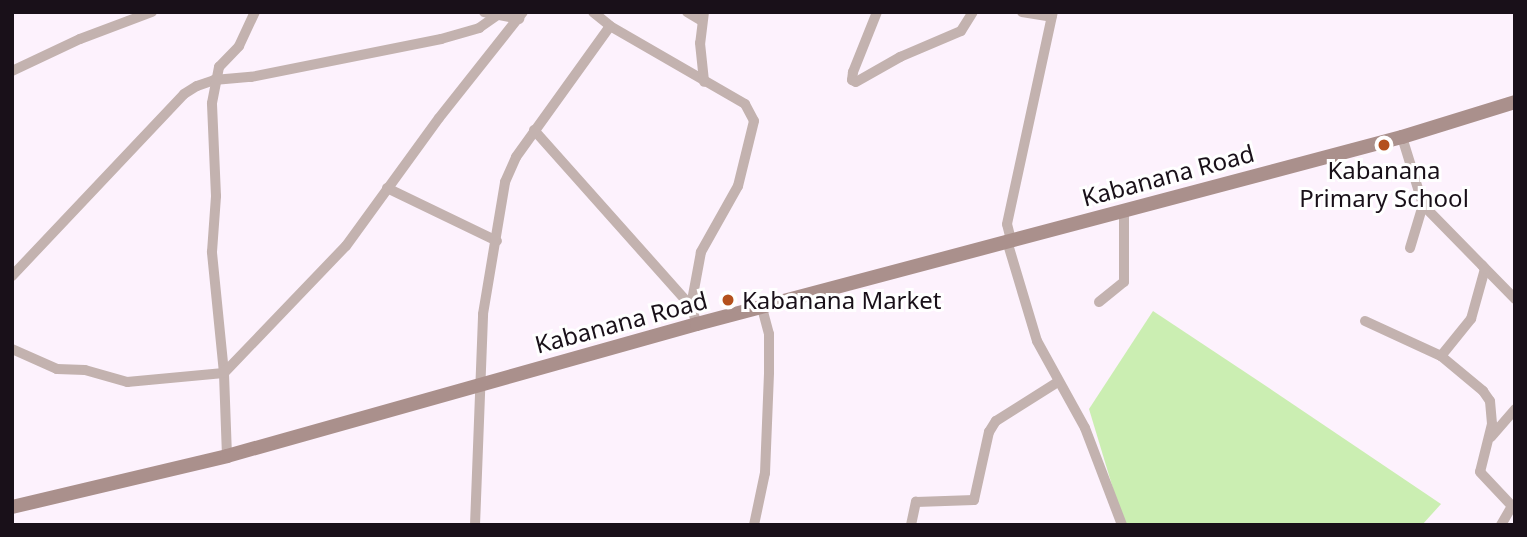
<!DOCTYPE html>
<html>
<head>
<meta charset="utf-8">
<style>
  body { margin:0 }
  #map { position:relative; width:1527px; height:537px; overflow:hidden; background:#fdf2fd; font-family:"Noto Sans",sans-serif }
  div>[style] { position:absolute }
  .green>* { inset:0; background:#cbeeb2 }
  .street>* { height:10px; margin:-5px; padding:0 5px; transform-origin:5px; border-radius:5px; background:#c3b2af }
  .secondary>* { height:14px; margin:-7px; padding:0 7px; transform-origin:7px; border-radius:7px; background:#aa908c }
  .dots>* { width:19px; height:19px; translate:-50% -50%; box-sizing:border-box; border:4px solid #fff; border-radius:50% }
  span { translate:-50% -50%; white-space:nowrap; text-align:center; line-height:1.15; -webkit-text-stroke:6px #fff; paint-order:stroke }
  .poi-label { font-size:24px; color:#191019 }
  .left { translate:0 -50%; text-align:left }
  .street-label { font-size:24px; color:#191019 }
  .frame { position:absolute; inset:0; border:14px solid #191019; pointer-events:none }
</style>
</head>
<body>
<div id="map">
  <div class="green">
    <div style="clip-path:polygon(1153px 311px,1260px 382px,1441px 504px,1422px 525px,1124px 525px,1089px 409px)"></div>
  </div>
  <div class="street">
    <div style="left:484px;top:12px;width:36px;rotate:11deg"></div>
    <div style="left:593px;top:12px;width:22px;rotate:39deg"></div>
    <div style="left:610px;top:26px;width:156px;rotate:30deg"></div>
    <div style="left:745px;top:104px;width:19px;rotate:62deg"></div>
    <div style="left:754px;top:121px;width:67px;rotate:103.8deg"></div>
    <div style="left:738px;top:186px;width:76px;rotate:119.3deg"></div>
    <div style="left:701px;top:252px;width:55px;rotate:100.5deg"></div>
    <div style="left:691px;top:306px;width:19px;rotate:72deg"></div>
    <div style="left:687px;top:12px;width:17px;rotate:31deg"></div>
    <div style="left:704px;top:12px;width:31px;rotate:97deg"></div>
    <div style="left:700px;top:43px;width:39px;rotate:84deg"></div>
    <div style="left:877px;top:12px;width:65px;rotate:111.8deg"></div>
    <div style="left:853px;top:72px;width:8px;rotate:97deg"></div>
    <div style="left:852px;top:80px;width:4px;rotate:27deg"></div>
    <div style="left:856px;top:82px;width:51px;rotate:-29.6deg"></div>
    <div style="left:900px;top:57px;width:66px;rotate:-23.1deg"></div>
    <div style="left:961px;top:31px;width:22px;rotate:-58deg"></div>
    <div style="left:1022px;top:12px;width:30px;rotate:9deg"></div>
    <div style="left:12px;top:71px;width:75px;rotate:-25.2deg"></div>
    <div style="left:80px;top:39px;width:77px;rotate:-20.6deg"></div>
    <div style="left:534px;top:130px;width:236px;rotate:48.3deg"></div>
    <div style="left:1402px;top:137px;width:71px;rotate:72.8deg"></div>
    <div style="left:1423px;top:205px;width:132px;rotate:45.6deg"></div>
    <div style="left:387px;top:188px;width:122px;rotate:25.7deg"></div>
    <div style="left:1011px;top:240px;width:16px;rotate:-104deg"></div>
    <div style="left:1007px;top:224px;width:217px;rotate:-77.8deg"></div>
    <div style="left:1007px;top:241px;width:104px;rotate:73.3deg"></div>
    <div style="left:1037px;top:341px;width:99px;rotate:61.1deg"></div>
    <div style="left:1085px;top:428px;width:104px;rotate:69.1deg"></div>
    <div style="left:1410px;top:248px;width:45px;rotate:-73.2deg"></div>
    <div style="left:12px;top:276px;width:250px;rotate:-46.6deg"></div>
    <div style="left:184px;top:94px;width:15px;rotate:-32deg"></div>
    <div style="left:197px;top:86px;width:18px;rotate:-19deg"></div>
    <div style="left:214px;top:80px;width:37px;rotate:-5deg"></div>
    <div style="left:251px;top:77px;width:194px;rotate:-11.3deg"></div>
    <div style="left:441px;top:39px;width:40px;rotate:-16deg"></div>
    <div style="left:479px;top:28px;width:21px;rotate:-35deg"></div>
    <div style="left:1099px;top:302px;width:32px;rotate:-39deg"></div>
    <div style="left:1124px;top:282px;width:71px;rotate:-90deg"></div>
    <div style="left:1365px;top:321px;width:84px;rotate:24.7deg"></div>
    <div style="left:1441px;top:356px;width:55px;rotate:39.8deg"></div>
    <div style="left:1483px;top:391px;width:12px;rotate:55deg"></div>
    <div style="left:1490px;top:401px;width:23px;rotate:85deg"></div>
    <div style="left:1492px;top:424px;width:49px;rotate:104deg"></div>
    <div style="left:1480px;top:472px;width:47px;rotate:46.7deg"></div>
    <div style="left:1512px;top:506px;width:22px;rotate:120deg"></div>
    <div style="left:12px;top:349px;width:49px;rotate:24deg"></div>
    <div style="left:57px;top:369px;width:28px;rotate:2deg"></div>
    <div style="left:85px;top:370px;width:44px;rotate:15.9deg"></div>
    <div style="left:127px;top:382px;width:97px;rotate:-5.3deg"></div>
    <div style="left:224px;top:373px;width:122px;rotate:-95.7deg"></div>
    <div style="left:212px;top:252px;width:56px;rotate:-85.9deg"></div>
    <div style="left:216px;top:196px;width:93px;rotate:-92.5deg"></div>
    <div style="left:212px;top:103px;width:37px;rotate:-79deg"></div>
    <div style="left:219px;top:67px;width:29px;rotate:-46deg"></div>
    <div style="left:239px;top:46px;width:38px;rotate:-65deg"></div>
    <div style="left:1441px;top:356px;width:48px;rotate:-51deg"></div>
    <div style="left:1471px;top:319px;width:52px;rotate:-74.4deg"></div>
    <div style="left:1485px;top:269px;width:5px;rotate:-127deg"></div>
    <div style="left:1491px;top:437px;width:37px;rotate:-49deg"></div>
    <div style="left:227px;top:456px;width:83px;rotate:-92.1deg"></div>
    <div style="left:224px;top:373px;width:176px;rotate:-46.2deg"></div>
    <div style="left:346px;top:246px;width:158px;rotate:-54deg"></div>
    <div style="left:439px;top:118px;width:135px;rotate:-51.6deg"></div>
    <div style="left:475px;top:525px;width:211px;rotate:-87.8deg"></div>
    <div style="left:483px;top:314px;width:134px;rotate:-80.5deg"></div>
    <div style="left:505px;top:182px;width:27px;rotate:-66deg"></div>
    <div style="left:516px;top:157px;width:161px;rotate:-54.3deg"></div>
    <div style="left:754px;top:525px;width:53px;rotate:-78.1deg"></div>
    <div style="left:765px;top:473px;width:101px;rotate:-87.7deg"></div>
    <div style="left:769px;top:372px;width:38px;rotate:-90deg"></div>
    <div style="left:769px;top:334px;width:28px;rotate:-105deg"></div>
    <div style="left:911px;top:525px;width:24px;rotate:-78deg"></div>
    <div style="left:916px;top:502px;width:58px;rotate:-2deg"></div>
    <div style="left:974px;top:500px;width:70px;rotate:-77.6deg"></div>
    <div style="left:989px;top:432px;width:13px;rotate:-58deg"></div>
    <div style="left:996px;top:421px;width:73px;rotate:-32.2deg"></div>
  </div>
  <div class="secondary">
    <div style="left:12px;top:507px;width:221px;rotate:-13.3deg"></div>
    <div style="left:227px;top:456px;width:488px;rotate:-15.7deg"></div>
    <div style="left:697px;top:324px;width:729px;rotate:-14.86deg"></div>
    <div style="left:1402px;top:137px;width:118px;rotate:-17.2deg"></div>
  </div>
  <div class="dots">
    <div style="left:1384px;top:145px;background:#b4501d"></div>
    <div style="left:728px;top:300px;background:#b4501d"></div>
  </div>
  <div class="poi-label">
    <span style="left:1384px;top:184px">Kabanana<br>Primary School</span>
    <span class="left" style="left:742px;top:300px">Kabanana Market</span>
  </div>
  <div class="street-label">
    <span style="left:1168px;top:175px;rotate:-15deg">Kabanana Road</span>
    <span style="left:621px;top:322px;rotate:-15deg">Kabanana Road</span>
  </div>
  <div class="frame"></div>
</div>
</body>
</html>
